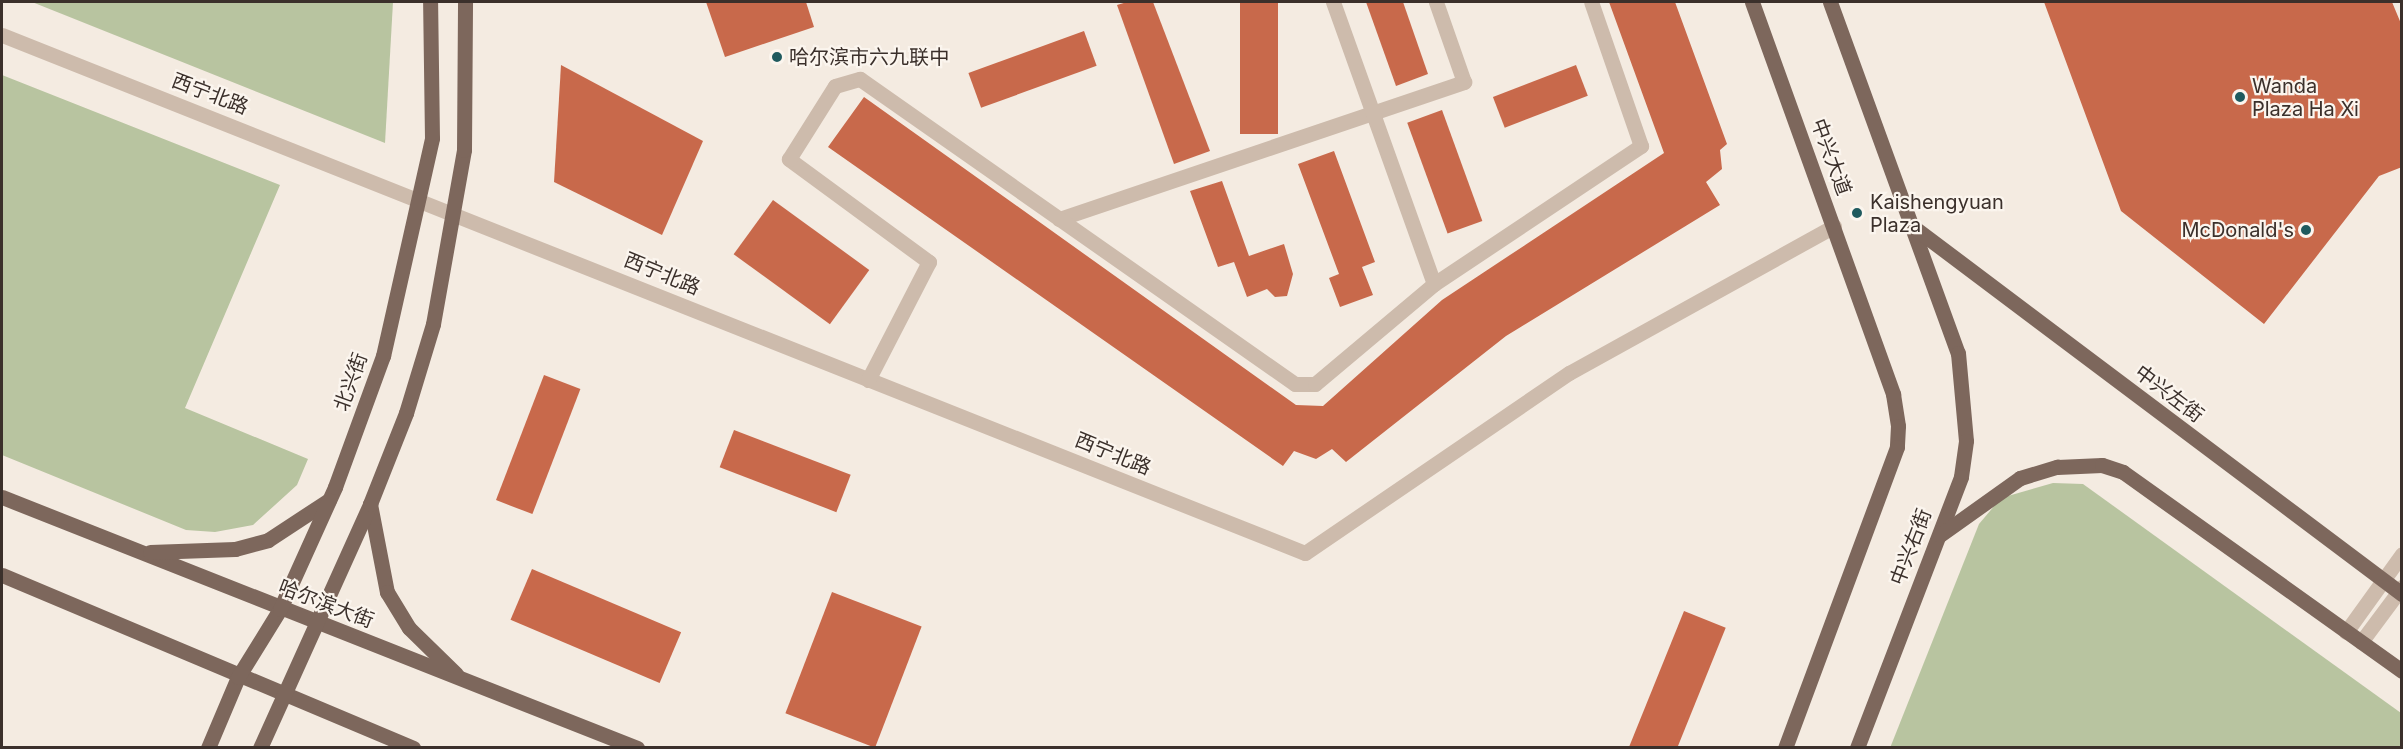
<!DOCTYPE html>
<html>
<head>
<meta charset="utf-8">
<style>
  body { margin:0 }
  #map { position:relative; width:2403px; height:749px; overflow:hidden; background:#f4ebe1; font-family:Inter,"Noto Sans SC",sans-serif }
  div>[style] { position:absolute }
  .green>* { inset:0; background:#b8c4a0 }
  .building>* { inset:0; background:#c8694b; transform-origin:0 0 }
  .minor>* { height:15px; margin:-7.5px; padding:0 7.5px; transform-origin:7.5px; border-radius:7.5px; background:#cdbbac }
  .major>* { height:15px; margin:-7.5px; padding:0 7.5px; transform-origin:7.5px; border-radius:7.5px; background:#7d675c }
  .dots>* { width:16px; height:16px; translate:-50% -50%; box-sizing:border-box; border:3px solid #fbf5ee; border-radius:50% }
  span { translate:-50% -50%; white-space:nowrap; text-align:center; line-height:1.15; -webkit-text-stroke:4.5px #fbf5ee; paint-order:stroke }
  .poi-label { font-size:20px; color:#3b302b }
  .left { translate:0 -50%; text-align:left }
  .right { translate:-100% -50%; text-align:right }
  .street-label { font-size:20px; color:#3b302b }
  .frame { position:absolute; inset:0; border:3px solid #3b302b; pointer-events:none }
</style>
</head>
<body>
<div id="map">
  <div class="green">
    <div style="clip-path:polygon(32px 2px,393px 2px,385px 143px)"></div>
    <div style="clip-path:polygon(2px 75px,280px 185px,185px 408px,308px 459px,297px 485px,253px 525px,215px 532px,186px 530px,2px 455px)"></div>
    <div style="clip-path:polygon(2053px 483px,2083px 484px,2401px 713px,2401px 747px,1890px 748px,1979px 524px,2001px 498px)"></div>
  </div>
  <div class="building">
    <div style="clip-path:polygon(706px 2px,806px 2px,814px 27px,725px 57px)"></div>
    <div style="clip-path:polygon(1127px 2px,1153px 2px,1210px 151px,1174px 164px,1117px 5px)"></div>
    <div style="left:1240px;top:2px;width:38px;height:132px"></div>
    <div style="clip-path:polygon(1366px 2px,1403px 2px,1428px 74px,1396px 86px)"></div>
    <div style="clip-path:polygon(1609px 2px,1675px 2px,1727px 144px,1720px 150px,1722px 169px,1706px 182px,1720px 205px,1506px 336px,1346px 462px,1332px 449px,1316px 459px,1294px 451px,1283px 466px,828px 147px,864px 97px,1296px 405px,1323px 406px,1442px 300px,1664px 153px)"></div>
    <div style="clip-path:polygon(2044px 2px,2392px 2px,2402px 26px,2402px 167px,2379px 176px,2264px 324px,2121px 211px)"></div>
    <div style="left:1084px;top:31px;width:37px;height:123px;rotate:70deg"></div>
    <div style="clip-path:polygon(561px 65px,703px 141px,662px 235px,554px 182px)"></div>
    <div style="left:1576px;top:65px;width:33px;height:89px;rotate:69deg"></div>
    <div style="left:1442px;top:110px;width:118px;height:37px;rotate:70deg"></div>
    <div style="clip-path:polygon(1334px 151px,1375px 262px,1362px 267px,1373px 295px,1340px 307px,1329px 278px,1339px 274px,1298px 164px)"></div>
    <div style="clip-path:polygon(1222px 181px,1249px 256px,1284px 244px,1293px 274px,1287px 296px,1275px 297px,1267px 289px,1247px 297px,1234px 262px,1218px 267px,1190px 191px)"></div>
    <div style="left:773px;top:200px;width:119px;height:67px;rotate:36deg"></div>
    <div style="left:544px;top:375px;width:39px;height:134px;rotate:21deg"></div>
    <div style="left:734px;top:430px;width:125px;height:40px;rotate:21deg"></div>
    <div style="left:532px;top:569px;width:162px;height:55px;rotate:23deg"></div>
    <div style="left:832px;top:592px;width:96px;height:130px;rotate:21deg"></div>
    <div style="left:1684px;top:611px;width:45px;height:147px;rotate:22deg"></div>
  </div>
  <div class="minor">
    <div style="left:2px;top:35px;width:1402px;rotate:21.68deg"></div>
    <div style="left:1305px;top:553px;width:320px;rotate:-34.3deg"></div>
    <div style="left:1569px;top:373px;width:303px;rotate:-29deg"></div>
    <div style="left:1059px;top:219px;width:428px;rotate:-18.7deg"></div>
    <div style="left:1464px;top:82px;width:85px;rotate:-109.3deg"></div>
    <div style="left:1434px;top:284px;width:249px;rotate:-33.7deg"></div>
    <div style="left:1641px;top:146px;width:152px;rotate:-109.1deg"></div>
    <div style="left:868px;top:380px;width:133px;rotate:-62.7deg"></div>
    <div style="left:929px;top:262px;width:174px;rotate:-143.7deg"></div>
    <div style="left:789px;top:159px;width:86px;rotate:-57.8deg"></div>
    <div style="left:835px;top:86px;width:26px;rotate:-16deg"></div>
    <div style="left:860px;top:79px;width:531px;rotate:35.04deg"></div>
    <div style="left:1295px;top:384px;width:20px"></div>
    <div style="left:1315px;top:384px;width:155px;rotate:-40deg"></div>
    <div style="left:1434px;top:284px;width:300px;rotate:-109.7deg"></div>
    <div style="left:2346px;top:632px;width:96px;rotate:-54.3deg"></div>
    <div style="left:2361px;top:642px;width:69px;rotate:-53.3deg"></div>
  </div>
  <div class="major">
    <div style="left:1752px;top:2px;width:417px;rotate:70.2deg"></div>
    <div style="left:1893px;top:394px;width:32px;rotate:81deg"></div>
    <div style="left:1898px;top:426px;width:21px;rotate:93deg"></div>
    <div style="left:1897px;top:447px;width:321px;rotate:110.4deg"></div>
    <div style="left:1830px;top:2px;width:374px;rotate:70deg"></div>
    <div style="left:1958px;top:353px;width:88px;rotate:84.8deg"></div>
    <div style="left:1966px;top:441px;width:36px;rotate:98deg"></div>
    <div style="left:1961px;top:477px;width:290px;rotate:111deg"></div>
    <div style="left:1912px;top:226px;width:613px;rotate:36.91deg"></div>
    <div style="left:2px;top:497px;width:683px;rotate:21.57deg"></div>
    <div style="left:370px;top:504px;width:90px;rotate:79.1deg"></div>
    <div style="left:387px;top:592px;width:42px;rotate:58.6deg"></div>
    <div style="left:409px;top:628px;width:66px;rotate:44.4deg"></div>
    <div style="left:1940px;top:535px;width:98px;rotate:-35.5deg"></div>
    <div style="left:2020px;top:478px;width:39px;rotate:-17deg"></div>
    <div style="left:2057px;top:467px;width:45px;rotate:-2.5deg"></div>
    <div style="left:2102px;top:465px;width:22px;rotate:18deg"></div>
    <div style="left:2123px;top:472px;width:343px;rotate:35.5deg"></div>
    <div style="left:150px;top:552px;width:85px;rotate:-2deg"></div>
    <div style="left:235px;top:549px;width:34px;rotate:-15deg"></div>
    <div style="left:268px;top:540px;width:73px;rotate:-33.3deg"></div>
    <div style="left:2px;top:575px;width:446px;rotate:22.8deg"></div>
    <div style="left:208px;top:748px;width:77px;rotate:-67.1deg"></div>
    <div style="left:238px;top:677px;width:80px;rotate:-58.3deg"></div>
    <div style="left:280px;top:609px;width:134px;rotate:-65.7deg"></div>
    <div style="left:335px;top:487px;width:140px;rotate:-69.9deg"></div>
    <div style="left:383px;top:356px;width:223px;rotate:-77.3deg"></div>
    <div style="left:432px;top:138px;width:136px;rotate:-90.8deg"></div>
    <div style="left:260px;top:748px;width:268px;rotate:-65.7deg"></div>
    <div style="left:370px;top:504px;width:98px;rotate:-68.4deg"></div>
    <div style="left:406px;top:413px;width:93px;rotate:-73.1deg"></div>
    <div style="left:433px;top:324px;width:177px;rotate:-79.9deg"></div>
    <div style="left:464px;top:150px;width:148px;rotate:-89.6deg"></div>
  </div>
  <div class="dots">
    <div style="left:777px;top:57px;background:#1f5a5e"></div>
    <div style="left:2240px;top:97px;background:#1f5a5e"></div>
    <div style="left:1857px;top:213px;background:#1f5a5e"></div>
    <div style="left:2306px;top:230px;background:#1f5a5e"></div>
  </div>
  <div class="poi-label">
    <span class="left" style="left:789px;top:57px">哈尔滨市六九联中</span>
    <span class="left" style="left:2252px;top:98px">Wanda<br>Plaza Ha Xi</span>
    <span class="left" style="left:1870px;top:214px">Kaishengyuan<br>Plaza</span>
    <span class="right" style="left:2294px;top:230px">McDonald's</span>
  </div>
  <div class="street-label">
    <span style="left:210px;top:94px;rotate:21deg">西宁北路</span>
    <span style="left:1831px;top:157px;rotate:70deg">中兴大道</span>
    <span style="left:662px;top:274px;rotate:22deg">西宁北路</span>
    <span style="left:351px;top:382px;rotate:-70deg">北兴街</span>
    <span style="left:2169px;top:394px;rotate:37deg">中兴左街</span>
    <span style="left:1113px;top:454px;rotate:22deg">西宁北路</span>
    <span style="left:1911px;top:547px;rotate:-69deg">中兴右街</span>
    <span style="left:326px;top:604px;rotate:21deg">哈尔滨大街</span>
  </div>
  <div class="frame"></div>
</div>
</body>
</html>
